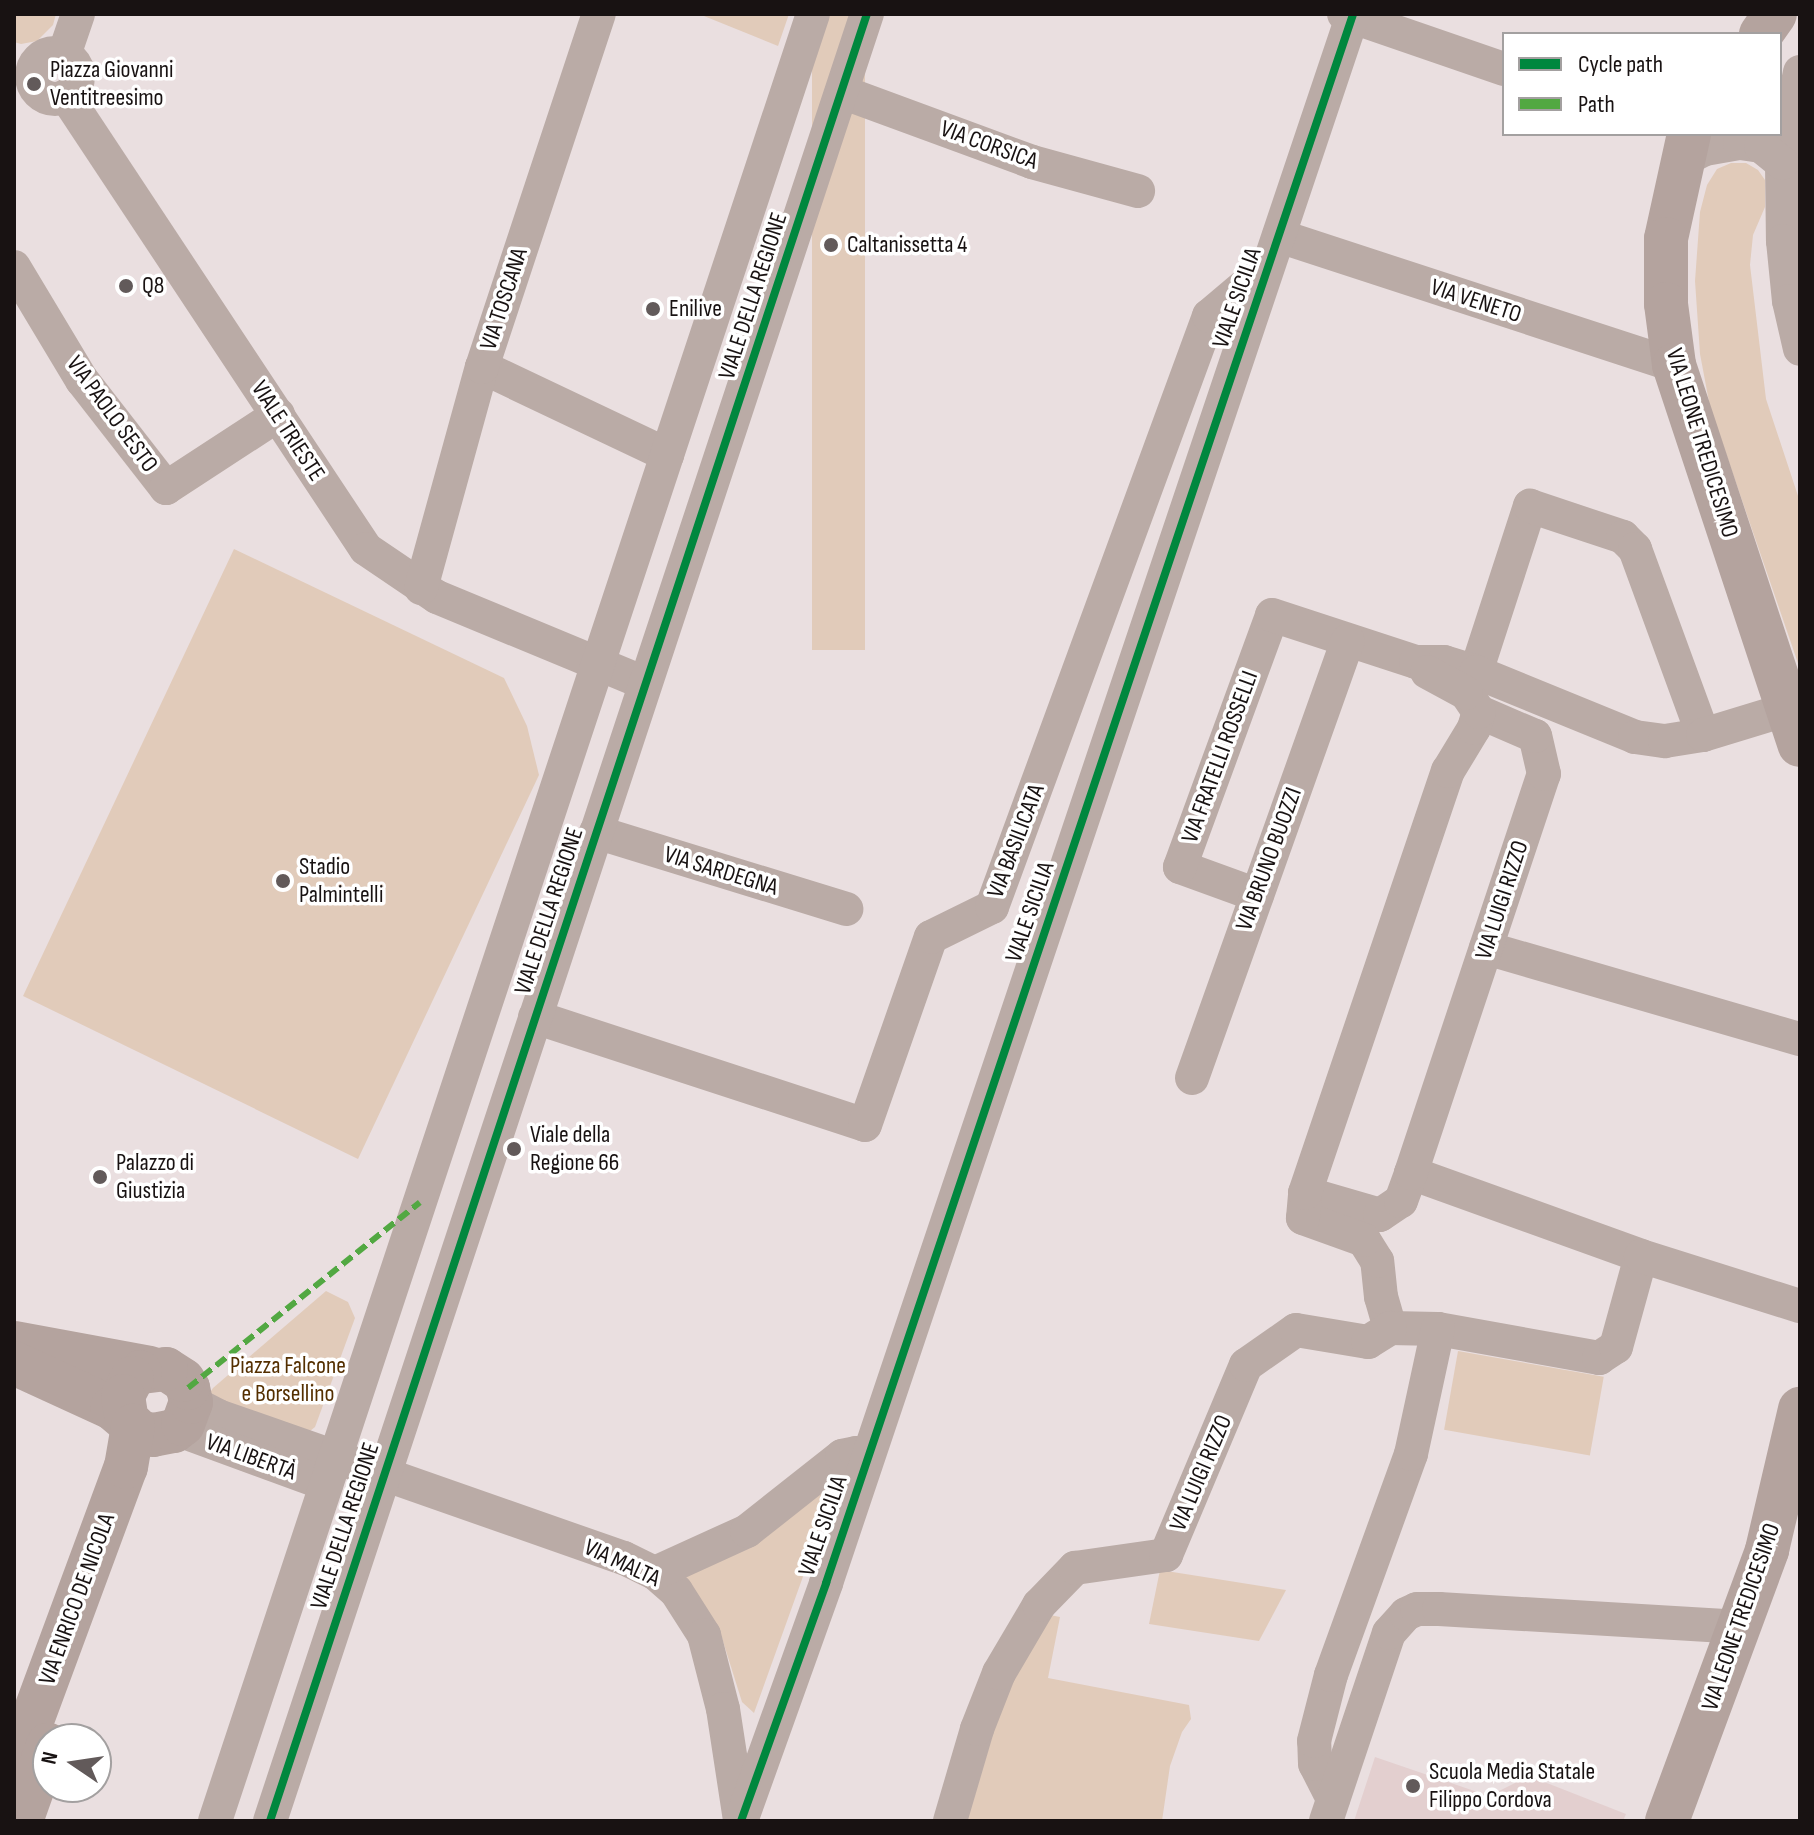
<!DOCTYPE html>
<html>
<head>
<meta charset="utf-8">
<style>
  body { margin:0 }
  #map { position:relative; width:1814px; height:1835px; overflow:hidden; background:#eadfe0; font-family:"Sofia Sans Condensed",sans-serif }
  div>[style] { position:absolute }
  .built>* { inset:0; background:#e3cfcf }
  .green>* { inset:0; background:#e1cbba; transform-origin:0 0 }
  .minor>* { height:34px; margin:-17px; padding:0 17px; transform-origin:17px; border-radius:17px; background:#baaba6 }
  .minor>.ring { margin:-17px; padding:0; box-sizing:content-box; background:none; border:34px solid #baaba6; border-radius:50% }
  .major>* { height:44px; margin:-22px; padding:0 22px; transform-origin:22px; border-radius:22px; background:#b4a39e }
  .quiet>* { height:6px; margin-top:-3px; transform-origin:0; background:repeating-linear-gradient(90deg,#52a842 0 12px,transparent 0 18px) }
  .cycleway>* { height:8px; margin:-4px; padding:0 4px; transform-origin:4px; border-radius:4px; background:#00873e }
  .dots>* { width:22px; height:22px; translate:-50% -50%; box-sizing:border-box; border:4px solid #fff; border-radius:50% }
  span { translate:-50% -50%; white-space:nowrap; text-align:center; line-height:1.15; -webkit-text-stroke:7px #fff; paint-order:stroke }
  .poi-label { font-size:24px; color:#181212 }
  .left { translate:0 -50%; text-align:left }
  .street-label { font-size:24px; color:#181212 }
  .park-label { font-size:24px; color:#542f00 }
  .frame { position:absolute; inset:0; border:16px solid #181212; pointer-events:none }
  .legend { position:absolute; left:1502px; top:32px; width:280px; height:104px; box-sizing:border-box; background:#fff; border:2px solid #a3a0a0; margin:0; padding:10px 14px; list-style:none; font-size:24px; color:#181212 }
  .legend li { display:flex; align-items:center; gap:16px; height:40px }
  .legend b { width:40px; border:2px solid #a3a0a0 }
  .north { position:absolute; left:32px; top:1723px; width:80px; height:80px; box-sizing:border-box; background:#fff; border:2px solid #a3a0a0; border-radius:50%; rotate:283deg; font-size:22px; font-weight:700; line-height:32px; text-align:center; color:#181212 }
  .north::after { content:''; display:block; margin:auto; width:28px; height:36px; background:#625a5a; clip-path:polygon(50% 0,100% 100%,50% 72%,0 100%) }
</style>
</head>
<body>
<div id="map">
  <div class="built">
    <div style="clip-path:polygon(1375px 1757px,1489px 1796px,1529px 1776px,1626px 1814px,1623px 1821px,1354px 1821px)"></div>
  </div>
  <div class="green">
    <div style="clip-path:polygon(14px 14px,56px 14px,53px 25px,37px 41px,21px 44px,14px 42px)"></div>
    <div style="clip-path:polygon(699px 14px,789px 14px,778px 46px)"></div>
    <div style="left:812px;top:14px;width:53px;height:636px"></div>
    <div style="clip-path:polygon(1731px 163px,1746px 163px,1758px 170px,1765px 180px,1765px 207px,1753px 235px,1750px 265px,1766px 399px,1800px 502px,1800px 669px,1710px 407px,1700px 354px,1695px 281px,1700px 212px,1707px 185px,1717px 169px)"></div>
    <div style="clip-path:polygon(234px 549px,504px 678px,527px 726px,539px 775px,358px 1159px,23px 996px)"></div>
    <div style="clip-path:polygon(326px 1291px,348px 1302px,355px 1318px,315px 1427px,310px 1431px,216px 1405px,209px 1394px,213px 1388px)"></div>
    <div style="left:1458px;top:1351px;width:148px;height:80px;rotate:10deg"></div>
    <div style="clip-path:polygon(817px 1490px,833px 1493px,754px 1713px,742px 1702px,722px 1638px,681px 1575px)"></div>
    <div style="clip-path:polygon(1160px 1570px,1286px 1590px,1259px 1641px,1149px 1624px)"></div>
    <div style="clip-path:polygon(1050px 1615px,1060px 1617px,1048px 1678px,1189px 1705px,1191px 1719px,1182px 1732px,1170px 1766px,1162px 1821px,967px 1821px,1007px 1686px)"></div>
  </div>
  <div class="minor">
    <div style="left:1344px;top:14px;width:169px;rotate:19deg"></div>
    <div class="ring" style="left:32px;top:53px;width:12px;height:12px"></div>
    <div style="left:64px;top:55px;width:43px;rotate:-71.1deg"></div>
    <div style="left:1800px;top:72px;width:93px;rotate:101.2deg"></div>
    <div style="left:1782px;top:163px;width:78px;rotate:89.3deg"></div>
    <div style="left:1783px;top:241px;width:60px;rotate:84.3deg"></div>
    <div style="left:1789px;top:301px;width:49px;rotate:77.1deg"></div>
    <div style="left:842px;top:92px;width:202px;rotate:20.2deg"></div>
    <div style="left:1032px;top:162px;width:110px;rotate:15.3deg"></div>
    <div style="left:66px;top:96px;width:543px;rotate:56.49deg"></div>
    <div style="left:366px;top:549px;width:86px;rotate:34.1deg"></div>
    <div style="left:437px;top:597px;width:225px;rotate:22.5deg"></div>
    <div style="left:1679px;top:169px;width:16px;rotate:-50deg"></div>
    <div style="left:1689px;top:157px;width:18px;rotate:-27deg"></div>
    <div style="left:1705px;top:149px;width:36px;rotate:-10deg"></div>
    <div style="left:1740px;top:143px;width:21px;rotate:8deg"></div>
    <div style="left:1761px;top:146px;width:27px;rotate:39deg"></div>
    <div style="left:1279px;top:236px;width:416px;rotate:18.1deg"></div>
    <div style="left:14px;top:267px;width:132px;rotate:59deg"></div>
    <div style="left:82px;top:380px;width:137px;rotate:52.1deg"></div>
    <div style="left:166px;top:488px;width:134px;rotate:-33.1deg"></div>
    <div style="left:482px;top:367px;width:205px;rotate:25.4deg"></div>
    <div style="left:421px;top:588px;width:229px;rotate:-74.6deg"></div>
    <div style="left:482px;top:367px;width:372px;rotate:-71.7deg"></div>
    <div style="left:1476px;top:672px;width:175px;rotate:-72deg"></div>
    <div style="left:1530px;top:506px;width:98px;rotate:18.4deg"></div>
    <div style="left:1623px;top:537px;width:17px;rotate:45deg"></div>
    <div style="left:1635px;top:549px;width:198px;rotate:69.9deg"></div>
    <div style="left:596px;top:832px;width:262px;rotate:17.1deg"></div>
    <div style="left:1257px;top:895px;width:82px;rotate:-160deg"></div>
    <div style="left:1180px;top:867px;width:268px;rotate:-69.9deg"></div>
    <div style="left:1272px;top:615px;width:151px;rotate:18.1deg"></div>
    <div style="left:1416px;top:662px;width:28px"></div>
    <div style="left:1444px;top:662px;width:34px;rotate:17deg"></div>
    <div style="left:1476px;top:672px;width:172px;rotate:22.2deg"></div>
    <div style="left:1635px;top:737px;width:30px;rotate:8deg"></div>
    <div style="left:1665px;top:741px;width:38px;rotate:-9deg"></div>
    <div style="left:1703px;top:735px;width:89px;rotate:-17deg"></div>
    <div style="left:1486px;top:948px;width:327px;rotate:16.2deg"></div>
    <div style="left:535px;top:1017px;width:347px;rotate:18.1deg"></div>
    <div style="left:865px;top:1125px;width:199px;rotate:-70.7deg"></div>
    <div style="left:931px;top:937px;width:68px;rotate:-26.2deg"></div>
    <div style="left:992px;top:907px;width:630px;rotate:-69.84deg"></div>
    <div style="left:1209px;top:316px;width:76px;rotate:-40.2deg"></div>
    <div style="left:1192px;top:1078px;width:464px;rotate:-70.4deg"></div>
    <div style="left:1411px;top:1173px;width:245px;rotate:19.8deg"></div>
    <div style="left:1305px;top:1193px;width:78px;rotate:16.3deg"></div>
    <div style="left:1380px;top:1215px;width:25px;rotate:-34deg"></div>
    <div style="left:1401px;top:1201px;width:30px;rotate:-70deg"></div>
    <div style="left:1411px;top:1173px;width:421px;rotate:-71.6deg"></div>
    <div style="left:1544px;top:774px;width:39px;rotate:-103deg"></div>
    <div style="left:1535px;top:736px;width:61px;rotate:-156.8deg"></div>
    <div style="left:1390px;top:1328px;width:32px;rotate:-106deg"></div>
    <div style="left:1381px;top:1297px;width:36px;rotate:-96deg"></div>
    <div style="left:1377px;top:1261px;width:25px;rotate:-122deg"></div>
    <div style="left:1364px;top:1240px;width:65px;rotate:-160.2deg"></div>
    <div style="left:1303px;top:1218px;width:25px;rotate:-85deg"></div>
    <div style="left:1305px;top:1193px;width:446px;rotate:-71.3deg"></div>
    <div style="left:1448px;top:771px;width:50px;rotate:-58.8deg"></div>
    <div style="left:1474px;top:728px;width:17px;rotate:-73deg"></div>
    <div style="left:1479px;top:712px;width:23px;rotate:-124deg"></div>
    <div style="left:1466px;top:693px;width:44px;rotate:-151.7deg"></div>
    <div style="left:1390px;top:1328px;width:48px;rotate:1.2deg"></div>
    <div style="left:1438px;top:1329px;width:164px;rotate:10.2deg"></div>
    <div style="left:1599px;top:1358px;width:20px;rotate:-33deg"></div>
    <div style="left:1616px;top:1347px;width:94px;rotate:-74.6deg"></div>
    <div style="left:1641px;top:1256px;width:167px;rotate:17.5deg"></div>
    <div style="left:191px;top:1402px;width:30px;rotate:27deg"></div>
    <div style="left:218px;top:1416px;width:430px;rotate:19.3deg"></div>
    <div style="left:624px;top:1558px;width:34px;rotate:26deg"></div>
    <div style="left:655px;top:1573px;width:28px;rotate:41deg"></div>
    <div style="left:676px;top:1591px;width:52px;rotate:57.5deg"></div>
    <div style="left:704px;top:1635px;width:76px;rotate:75.6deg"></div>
    <div style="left:723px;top:1709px;width:112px;rotate:81.3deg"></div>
    <div style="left:176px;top:1429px;width:160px;rotate:20.1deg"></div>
    <div style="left:655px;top:1573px;width:101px;rotate:-24.5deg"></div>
    <div style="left:747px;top:1531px;width:121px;rotate:-38.3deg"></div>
    <div style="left:842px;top:1456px;width:14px;rotate:-12deg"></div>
    <div style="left:856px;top:1453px;width:12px;rotate:14deg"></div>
    <div style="left:1333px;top:1799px;width:39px;rotate:-117deg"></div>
    <div style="left:1315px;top:1764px;width:23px;rotate:-92deg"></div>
    <div style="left:1314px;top:1741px;width:68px;rotate:-75.6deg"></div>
    <div style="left:1331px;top:1675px;width:235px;rotate:-70.1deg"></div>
    <div style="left:1411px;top:1454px;width:128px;rotate:-77.8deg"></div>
    <div style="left:215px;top:1821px;width:1903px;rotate:-71.69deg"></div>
    <div style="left:270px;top:1821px;width:1903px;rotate:-71.72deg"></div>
    <div style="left:741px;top:1821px;width:253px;rotate:-70.3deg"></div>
    <div style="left:826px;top:1583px;width:1655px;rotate:-71.43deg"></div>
    <div style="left:950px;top:1821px;width:96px;rotate:-73.6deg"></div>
    <div style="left:977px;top:1729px;width:60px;rotate:-68.6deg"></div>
    <div style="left:999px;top:1673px;width:79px;rotate:-59.5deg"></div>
    <div style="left:1039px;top:1605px;width:52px;rotate:-45.8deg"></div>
    <div style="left:1075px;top:1568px;width:92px;rotate:-8.1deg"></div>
    <div style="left:1166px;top:1555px;width:206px;rotate:-67.2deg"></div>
    <div style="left:1246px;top:1365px;width:61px;rotate:-35deg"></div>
    <div style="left:1296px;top:1330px;width:73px;rotate:9.5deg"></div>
    <div style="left:1368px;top:1342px;width:26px;rotate:-32deg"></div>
    <div style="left:1326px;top:1821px;width:198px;rotate:-71.5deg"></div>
    <div style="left:1389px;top:1633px;width:25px;rotate:-48deg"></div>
    <div style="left:1406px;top:1614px;width:12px;rotate:-24deg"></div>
    <div style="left:1417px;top:1609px;width:22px"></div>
    <div style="left:1439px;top:1609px;width:303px;rotate:3.4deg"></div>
  </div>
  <div class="major">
    <div style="left:1761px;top:34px;width:24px;rotate:-55deg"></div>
    <div style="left:1689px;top:134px;width:107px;rotate:102.4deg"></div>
    <div style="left:1666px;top:239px;width:65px;rotate:90deg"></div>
    <div style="left:1666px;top:304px;width:62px;rotate:82.5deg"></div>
    <div style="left:1674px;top:365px;width:400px;rotate:71.7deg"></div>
    <div style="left:14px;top:1343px;width:138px;rotate:10.4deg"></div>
    <div style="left:14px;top:1363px;width:108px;rotate:24.7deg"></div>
    <div style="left:112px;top:1408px;width:39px;rotate:40deg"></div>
    <div style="left:142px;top:1433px;width:11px;rotate:10deg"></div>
    <div style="left:153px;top:1435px;width:21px;rotate:-11deg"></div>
    <div style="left:174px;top:1431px;width:11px;rotate:-38deg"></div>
    <div style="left:183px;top:1424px;width:23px;rotate:-70deg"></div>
    <div style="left:191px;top:1402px;width:14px;rotate:-102deg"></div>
    <div style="left:188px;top:1388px;width:9px;rotate:-122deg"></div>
    <div style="left:183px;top:1380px;width:20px;rotate:-147deg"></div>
    <div style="left:166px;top:1369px;width:26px;rotate:173deg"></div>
    <div style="left:140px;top:1372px;width:10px;rotate:143deg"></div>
    <div style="left:132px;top:1378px;width:20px;rotate:117deg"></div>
    <div style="left:123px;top:1396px;width:20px;rotate:81deg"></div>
    <div style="left:14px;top:1769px;width:322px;rotate:-69.7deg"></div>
    <div style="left:126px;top:1467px;width:42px;rotate:-80.3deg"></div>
    <div style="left:21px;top:1821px;width:81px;rotate:-70.4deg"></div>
    <div style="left:1667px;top:1821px;width:289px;rotate:-69.7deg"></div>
    <div style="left:1767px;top:1550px;width:145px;rotate:-76.8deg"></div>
  </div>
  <div class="quiet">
    <div style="left:188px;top:1388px;width:297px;rotate:-38.7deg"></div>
  </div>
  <div class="cycleway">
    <div style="left:270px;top:1821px;width:1903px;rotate:-71.72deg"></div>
    <div style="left:741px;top:1821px;width:253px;rotate:-70.3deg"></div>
    <div style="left:826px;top:1583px;width:1655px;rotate:-71.43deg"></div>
  </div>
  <div class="dots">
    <div style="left:34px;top:84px;background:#625a5a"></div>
    <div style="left:831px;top:245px;background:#625a5a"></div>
    <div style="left:126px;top:286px;background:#625a5a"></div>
    <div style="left:653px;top:309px;background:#625a5a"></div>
    <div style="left:283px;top:881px;background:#625a5a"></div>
    <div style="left:514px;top:1149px;background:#625a5a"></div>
    <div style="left:100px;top:1177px;background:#625a5a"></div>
    <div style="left:1413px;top:1786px;background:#625a5a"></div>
  </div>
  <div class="poi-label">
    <span class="left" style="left:50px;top:84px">Piazza Giovanni<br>Ventitreesimo</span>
    <span class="left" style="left:847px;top:245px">Caltanissetta 4</span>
    <span class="left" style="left:142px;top:286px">Q8</span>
    <span class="left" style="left:669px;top:309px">Enilive</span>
    <span class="left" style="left:299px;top:881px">Stadio<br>Palmintelli</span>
    <span class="left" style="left:530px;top:1149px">Viale della<br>Regione 66</span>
    <span class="left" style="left:116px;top:1177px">Palazzo di<br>Giustizia</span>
    <span class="left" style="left:1429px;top:1786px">Scuola Media Statale<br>Filippo Cordova</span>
  </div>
  <div class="street-label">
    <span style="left:989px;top:145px;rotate:20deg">VIA CORSICA</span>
    <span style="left:753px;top:296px;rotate:-72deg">VIALE DELLA REGIONE</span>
    <span style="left:1237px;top:298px;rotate:-71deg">VIALE SICILIA</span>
    <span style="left:504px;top:299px;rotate:-72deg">VIA TOSCANA</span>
    <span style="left:1476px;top:301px;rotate:18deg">VIA VENETO</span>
    <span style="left:112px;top:414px;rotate:54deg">VIA PAOLO SESTO</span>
    <span style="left:288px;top:431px;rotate:57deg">VIALE TRIESTE</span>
    <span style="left:1702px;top:443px;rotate:73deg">VIA LEONE TREDICESIMO</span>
    <span style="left:1220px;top:757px;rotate:-70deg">VIA FRATELLI ROSSELLI</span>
    <span style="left:1016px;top:841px;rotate:-69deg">VIA BASILICATA</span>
    <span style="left:1269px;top:859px;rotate:-70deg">VIA BRUNO BUOZZI</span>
    <span style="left:721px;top:871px;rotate:17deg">VIA SARDEGNA</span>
    <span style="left:1502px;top:900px;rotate:-72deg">VIA LUIGI RIZZO</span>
    <span style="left:549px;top:911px;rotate:-72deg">VIALE DELLA REGIONE</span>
    <span style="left:1030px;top:912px;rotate:-71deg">VIALE SICILIA</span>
    <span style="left:251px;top:1457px;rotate:20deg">VIA LIBERTÀ</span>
    <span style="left:1201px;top:1473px;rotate:-67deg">VIA LUIGI RIZZO</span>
    <span style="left:345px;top:1526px;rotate:-72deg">VIALE DELLA REGIONE</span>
    <span style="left:823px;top:1526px;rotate:-71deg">VIALE SICILIA</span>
    <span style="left:622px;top:1563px;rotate:25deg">VIA MALTA</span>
    <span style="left:77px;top:1599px;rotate:-70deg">VIA ENRICO DE NICOLA</span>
    <span style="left:1741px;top:1617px;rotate:-71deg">VIA LEONE TREDICESIMO</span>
  </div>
  <div class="park-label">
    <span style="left:288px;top:1380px">Piazza Falcone<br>e Borsellino</span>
  </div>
  <div class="frame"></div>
  <ul class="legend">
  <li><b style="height:10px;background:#00873e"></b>Cycle path</li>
  <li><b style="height:10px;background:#52a842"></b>Path</li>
  </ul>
  <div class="north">N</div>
</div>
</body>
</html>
